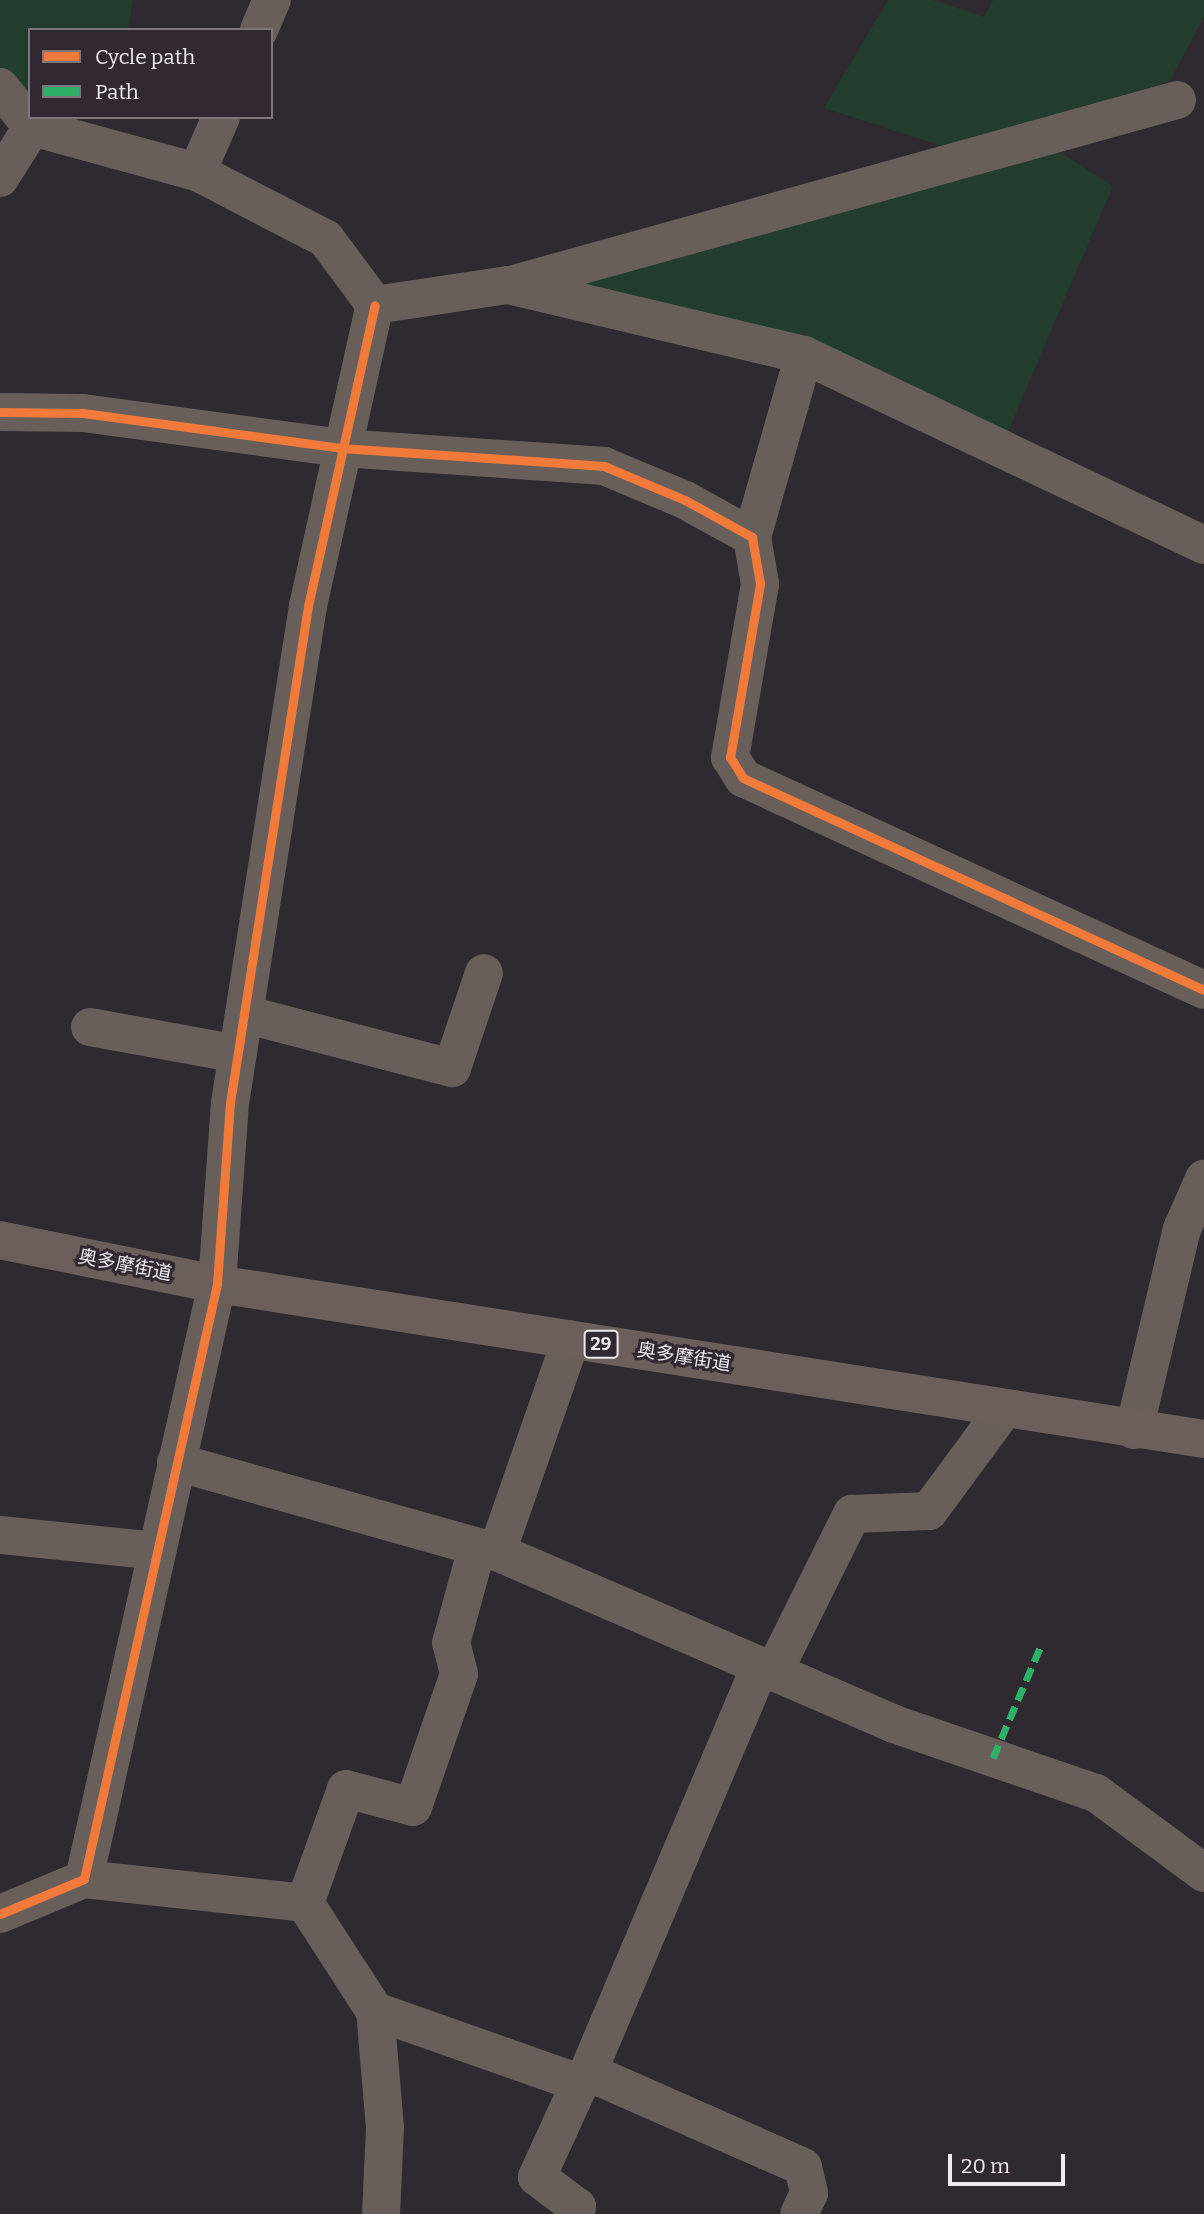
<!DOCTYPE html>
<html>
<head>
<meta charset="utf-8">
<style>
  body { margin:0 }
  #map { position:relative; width:1204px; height:2214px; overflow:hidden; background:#2f2a2f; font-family:Bitter,"Noto Sans JP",serif }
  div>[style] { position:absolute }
  .green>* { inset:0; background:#223c2e }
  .minor>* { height:38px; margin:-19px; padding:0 19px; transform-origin:19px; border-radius:19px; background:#685f5a }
  .major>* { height:38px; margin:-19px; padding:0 19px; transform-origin:19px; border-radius:19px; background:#6a5f5a }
  .quiet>* { height:7px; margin-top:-3.5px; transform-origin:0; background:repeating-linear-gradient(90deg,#2db169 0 14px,transparent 0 21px) }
  .cycleway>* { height:9px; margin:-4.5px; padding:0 4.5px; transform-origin:4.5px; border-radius:4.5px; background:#f17a3a }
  span { translate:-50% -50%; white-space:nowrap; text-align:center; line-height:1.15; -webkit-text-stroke:6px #312831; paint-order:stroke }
  .shield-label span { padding:2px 5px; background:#312831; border:2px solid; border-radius:5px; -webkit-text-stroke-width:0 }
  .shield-label { font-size:18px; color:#efeaef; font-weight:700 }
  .street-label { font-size:19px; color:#efeaef }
  .legend { position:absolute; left:28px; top:28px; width:245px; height:91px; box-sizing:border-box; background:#312831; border:2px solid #7d767d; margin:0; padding:9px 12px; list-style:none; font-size:21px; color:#efeaef }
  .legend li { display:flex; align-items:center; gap:14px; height:35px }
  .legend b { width:35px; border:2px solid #7d767d }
  .scale { position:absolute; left:948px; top:2154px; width:117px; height:32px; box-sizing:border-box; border:4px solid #efeaef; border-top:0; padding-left:9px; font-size:21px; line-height:24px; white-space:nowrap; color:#efeaef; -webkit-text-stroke:5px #312831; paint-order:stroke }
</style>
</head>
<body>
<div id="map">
  <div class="green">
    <div style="clip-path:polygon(0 0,133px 0,128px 30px,30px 30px,30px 109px,0 73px)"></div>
    <div style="clip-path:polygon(888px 0,933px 0,984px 17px,993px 0,1204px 0,1204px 17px,1170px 81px,948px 148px,824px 108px)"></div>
    <div style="clip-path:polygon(1057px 150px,1113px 186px,1006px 436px,557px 280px)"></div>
  </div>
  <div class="minor">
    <div style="left:259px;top:30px;width:33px;rotate:-67deg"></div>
    <div style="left:0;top:87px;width:51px;rotate:51.3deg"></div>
    <div style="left:32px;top:127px;width:171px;rotate:15.3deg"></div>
    <div style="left:197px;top:172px;width:145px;rotate:27.4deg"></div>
    <div style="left:326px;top:239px;width:82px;rotate:53.4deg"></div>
    <div style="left:197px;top:172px;width:60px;rotate:-66.4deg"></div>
    <div style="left:0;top:178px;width:60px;rotate:-57.9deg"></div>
    <div style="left:514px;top:284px;width:688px;rotate:-15.51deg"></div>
    <div style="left:375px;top:305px;width:134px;rotate:-8.6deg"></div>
    <div style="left:508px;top:285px;width:304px;rotate:13.3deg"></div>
    <div style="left:804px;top:355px;width:443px;rotate:25.4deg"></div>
    <div style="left:0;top:412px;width:83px;rotate:0.7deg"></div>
    <div style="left:83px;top:413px;width:260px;rotate:7.7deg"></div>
    <div style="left:341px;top:448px;width:264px;rotate:3.9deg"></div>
    <div style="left:604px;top:466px;width:88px;rotate:22.8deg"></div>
    <div style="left:685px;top:500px;width:77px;rotate:28.9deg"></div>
    <div style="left:752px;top:537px;width:48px;rotate:80.3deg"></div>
    <div style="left:760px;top:584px;width:176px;rotate:99.8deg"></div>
    <div style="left:730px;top:757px;width:25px;rotate:58deg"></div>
    <div style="left:743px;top:778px;width:507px;rotate:24.7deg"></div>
    <div style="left:752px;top:537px;width:189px;rotate:-74.1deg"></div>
    <div style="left:244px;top:1014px;width:215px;rotate:14.6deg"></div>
    <div style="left:452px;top:1068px;width:100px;rotate:-71.4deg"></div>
    <div style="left:90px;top:1027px;width:150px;rotate:10.3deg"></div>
    <div style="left:1134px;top:1430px;width:207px;rotate:-76.6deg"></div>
    <div style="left:1182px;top:1229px;width:55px;rotate:-66.3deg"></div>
    <div style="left:176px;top:1462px;width:333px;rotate:15.7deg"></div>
    <div style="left:497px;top:1552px;width:433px;rotate:23.4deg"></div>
    <div style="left:894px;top:1724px;width:213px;rotate:18.9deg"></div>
    <div style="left:1096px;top:1793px;width:134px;rotate:36.5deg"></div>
    <div style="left:0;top:1535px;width:158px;rotate:5.8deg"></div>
    <div style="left:497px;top:1552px;width:225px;rotate:-70.8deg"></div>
    <div style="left:84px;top:1879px;width:222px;rotate:6.2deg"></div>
    <div style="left:305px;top:1903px;width:129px;rotate:57.1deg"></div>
    <div style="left:375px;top:2011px;width:217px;rotate:19.4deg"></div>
    <div style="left:580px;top:2083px;width:14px;rotate:-54deg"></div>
    <div style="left:588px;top:2072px;width:235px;rotate:23.8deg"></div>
    <div style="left:803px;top:2167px;width:27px;rotate:77deg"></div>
    <div style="left:809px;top:2193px;width:23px;rotate:115deg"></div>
    <div style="left:305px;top:1903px;width:121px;rotate:-70.2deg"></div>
    <div style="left:346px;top:1789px;width:69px;rotate:15deg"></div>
    <div style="left:413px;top:1807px;width:141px;rotate:-70.9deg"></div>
    <div style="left:459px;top:1674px;width:32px;rotate:-104deg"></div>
    <div style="left:451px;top:1643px;width:98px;rotate:-74.7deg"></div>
    <div style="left:0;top:1914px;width:91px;rotate:-22.6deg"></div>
    <div style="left:84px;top:1879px;width:610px;rotate:-77.4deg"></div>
    <div style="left:217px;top:1284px;width:181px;rotate:-85.9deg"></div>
    <div style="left:230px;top:1103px;width:503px;rotate:-81.08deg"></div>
    <div style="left:308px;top:606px;width:308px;rotate:-77.5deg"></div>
    <div style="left:375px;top:2011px;width:116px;rotate:85.1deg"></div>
    <div style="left:385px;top:2127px;width:87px;rotate:92.6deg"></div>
    <div style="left:588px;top:2072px;width:427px;rotate:-67deg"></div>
    <div style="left:755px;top:1679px;width:26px;rotate:-32deg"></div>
    <div style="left:777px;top:1665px;width:169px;rotate:-63.6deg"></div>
    <div style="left:852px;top:1514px;width:77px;rotate:-2.2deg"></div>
    <div style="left:929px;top:1511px;width:128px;rotate:-53.6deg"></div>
    <div style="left:574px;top:2214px;width:8px;rotate:-67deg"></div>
    <div style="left:577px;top:2207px;width:50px;rotate:-143.1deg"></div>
    <div style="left:537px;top:2177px;width:103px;rotate:-65.4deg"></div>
  </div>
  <div class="major">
    <div style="left:0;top:1240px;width:221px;rotate:11.5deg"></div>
    <div style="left:217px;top:1284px;width:999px;rotate:8.92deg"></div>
  </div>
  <div class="quiet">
    <div style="left:993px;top:1758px;width:125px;rotate:-66.9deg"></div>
  </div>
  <div class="cycleway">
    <div style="left:0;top:412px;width:83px;rotate:0.7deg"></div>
    <div style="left:83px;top:413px;width:260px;rotate:7.7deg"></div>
    <div style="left:341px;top:448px;width:264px;rotate:3.9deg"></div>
    <div style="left:604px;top:466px;width:88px;rotate:22.8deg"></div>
    <div style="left:685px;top:500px;width:77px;rotate:28.9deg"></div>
    <div style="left:752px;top:537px;width:48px;rotate:80.3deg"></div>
    <div style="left:760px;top:584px;width:176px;rotate:99.8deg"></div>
    <div style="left:730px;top:757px;width:25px;rotate:58deg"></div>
    <div style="left:743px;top:778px;width:507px;rotate:24.7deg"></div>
    <div style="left:0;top:1914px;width:91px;rotate:-22.6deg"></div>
    <div style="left:84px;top:1879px;width:610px;rotate:-77.4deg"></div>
    <div style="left:217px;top:1284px;width:181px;rotate:-85.9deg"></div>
    <div style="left:230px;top:1103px;width:503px;rotate:-81.08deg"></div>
    <div style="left:308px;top:606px;width:308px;rotate:-77.5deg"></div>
  </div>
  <div class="shield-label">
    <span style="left:601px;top:1344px">29</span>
  </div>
  <div class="street-label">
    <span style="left:125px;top:1265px;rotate:11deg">奥多摩街道</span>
    <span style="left:684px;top:1357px;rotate:9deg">奥多摩街道</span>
  </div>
  <ul class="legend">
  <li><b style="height:9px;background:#f17a3a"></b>Cycle path</li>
  <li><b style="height:9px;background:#2db169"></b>Path</li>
  </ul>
  <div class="scale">20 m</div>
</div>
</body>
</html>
